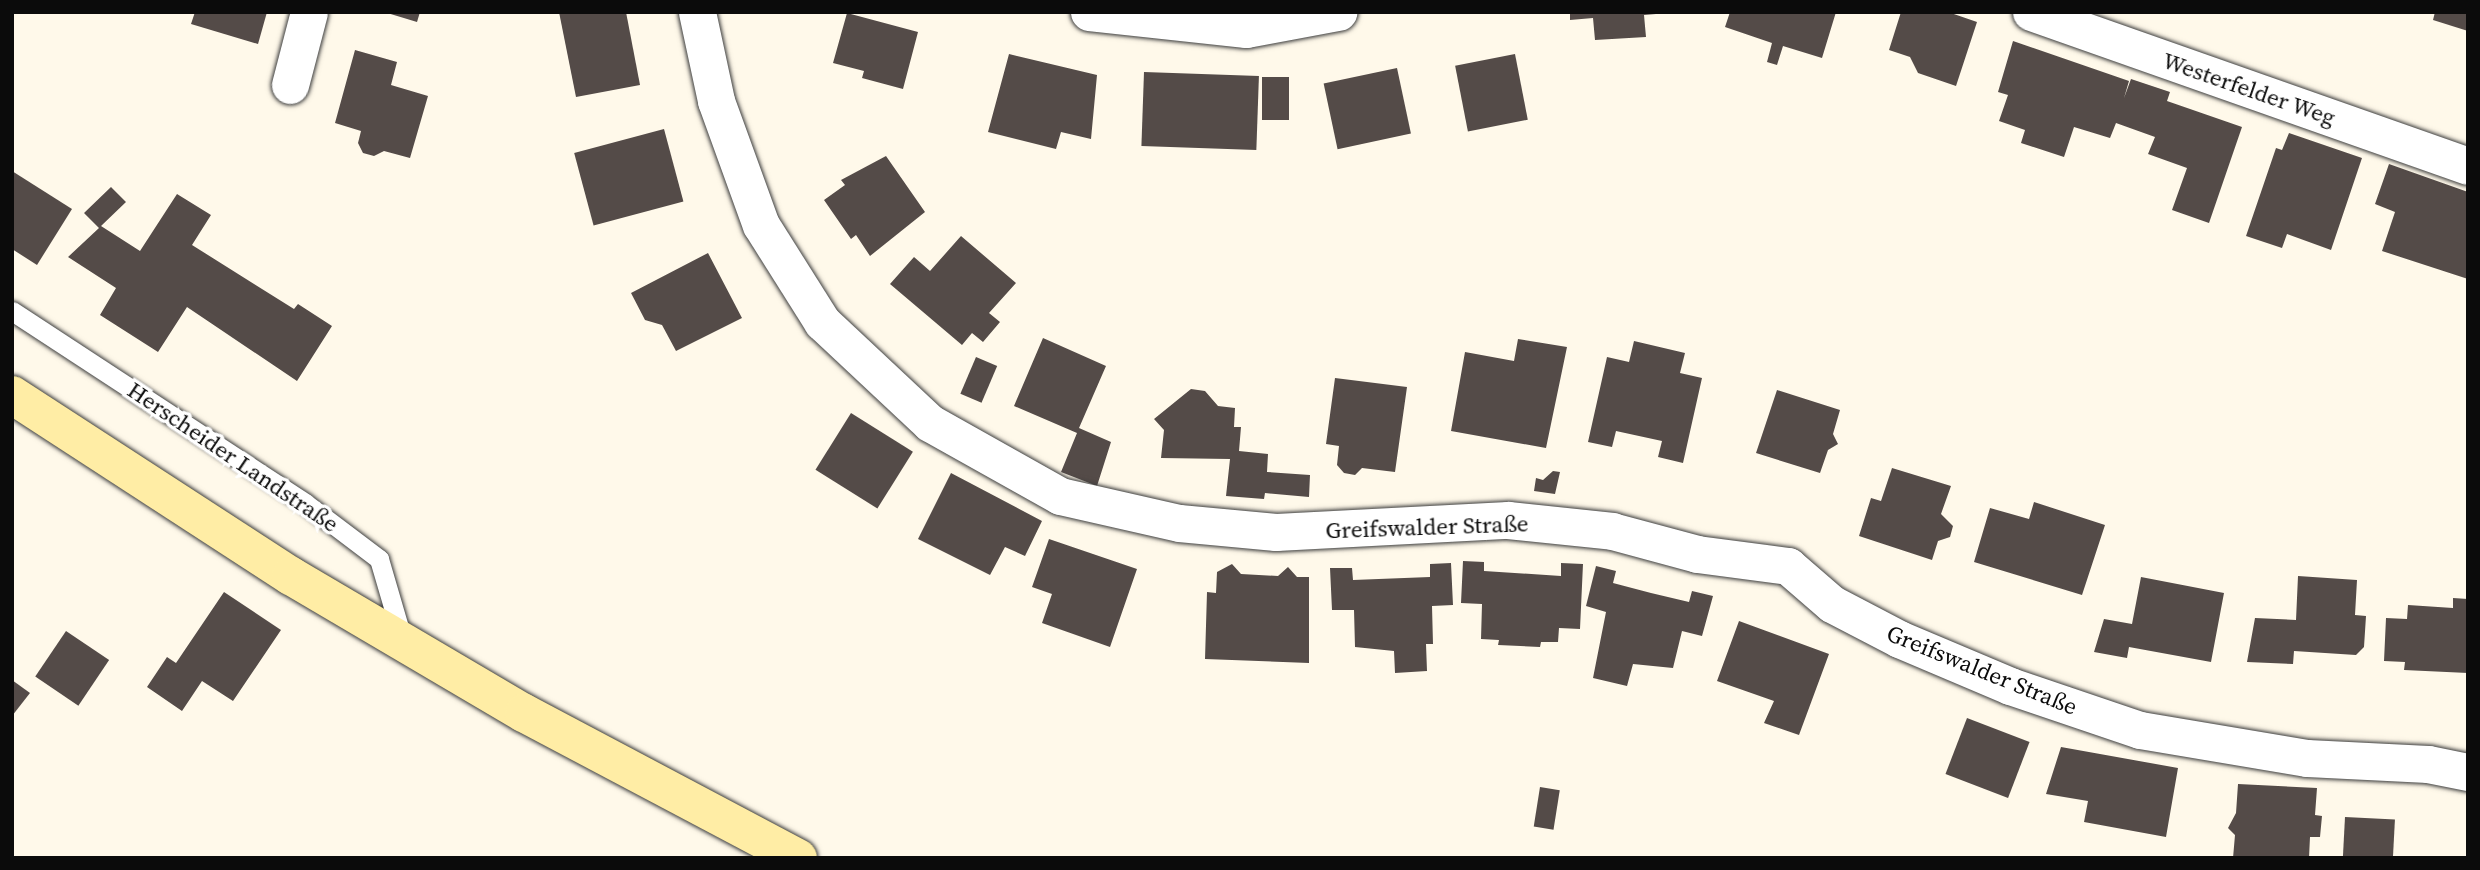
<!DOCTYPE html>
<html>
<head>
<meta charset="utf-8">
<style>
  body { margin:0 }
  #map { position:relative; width:2480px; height:870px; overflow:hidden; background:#fff9ea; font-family:"Source Serif 4",serif }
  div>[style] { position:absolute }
  .building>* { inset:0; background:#544b48; transform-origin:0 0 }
  .roads { filter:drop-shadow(0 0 2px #3e3e3e) drop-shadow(0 0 2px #3e3e3e) }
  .service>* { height:19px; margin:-9.5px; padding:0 9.5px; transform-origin:9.5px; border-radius:9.5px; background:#fff }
  .minor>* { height:37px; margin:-18.5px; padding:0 18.5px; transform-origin:18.5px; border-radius:18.5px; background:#fff }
  .secondary>* { height:38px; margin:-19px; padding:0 19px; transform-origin:19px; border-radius:19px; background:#ffeda5 }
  span { translate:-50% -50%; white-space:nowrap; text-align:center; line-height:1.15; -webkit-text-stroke:7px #fff; paint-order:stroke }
  .street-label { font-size:23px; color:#0b0b0b }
  .frame { position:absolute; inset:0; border:14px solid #0b0b0b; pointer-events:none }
</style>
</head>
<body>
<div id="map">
  <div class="building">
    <div style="clip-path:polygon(195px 12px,267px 12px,258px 44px,191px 24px)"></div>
    <div style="clip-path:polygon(384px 12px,420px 12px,417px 22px)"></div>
    <div style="clip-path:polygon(559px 12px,626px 12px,640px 85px,576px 97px)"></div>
    <div style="clip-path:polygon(1570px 12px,1656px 12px,1656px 14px,1644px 15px,1646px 37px,1595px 40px,1593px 18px,1570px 20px)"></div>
    <div style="clip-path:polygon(1730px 12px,1836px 12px,1822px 58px,1783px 46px,1777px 65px,1767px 62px,1772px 43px,1725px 27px)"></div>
    <div style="clip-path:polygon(1901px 12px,1948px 12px,1977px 22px,1956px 86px,1918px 73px,1910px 57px,1889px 50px)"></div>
    <div style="clip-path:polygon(2435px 12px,2468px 12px,2468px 31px,2433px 20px)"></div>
    <div style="clip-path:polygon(847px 13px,918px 32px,903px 89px,862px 78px,864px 71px,833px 63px)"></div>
    <div style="clip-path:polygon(2013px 41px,2129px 81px,2124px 98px,2131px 79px,2170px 92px,2167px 101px,2242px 127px,2209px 223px,2172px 210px,2187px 168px,2148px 154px,2155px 137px,2116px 123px,2110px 138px,2074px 127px,2064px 157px,2021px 143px,2025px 130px,1999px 121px,2008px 95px,1998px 92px)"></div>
    <div style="clip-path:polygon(355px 50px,397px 62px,391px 85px,428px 96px,410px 158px,384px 151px,374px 156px,363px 153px,358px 143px,361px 131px,335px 123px)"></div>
    <div style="clip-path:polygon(1009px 54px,1097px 75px,1091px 139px,1061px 132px,1056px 149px,988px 132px)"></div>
    <div style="left:1515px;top:54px;width:67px;height:61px;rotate:79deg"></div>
    <div style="left:1397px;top:68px;width:67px;height:75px;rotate:78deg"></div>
    <div style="left:1144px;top:72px;width:115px;height:74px;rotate:2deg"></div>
    <div style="left:1262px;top:77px;width:27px;height:43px"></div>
    <div style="left:664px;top:129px;width:75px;height:93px;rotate:75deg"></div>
    <div style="clip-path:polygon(2289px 133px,2362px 158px,2331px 250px,2287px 234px,2282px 248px,2246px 236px,2276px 148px,2282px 150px)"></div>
    <div style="clip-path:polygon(886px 156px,925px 212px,870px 256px,856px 235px,851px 239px,824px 200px,845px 185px,841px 180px)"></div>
    <div style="clip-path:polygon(2389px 164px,2468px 192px,2468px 279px,2382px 251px,2395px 212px,2375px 204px)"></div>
    <div style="clip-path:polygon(12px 171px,72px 209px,37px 265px,12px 249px)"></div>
    <div style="clip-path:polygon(111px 187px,126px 202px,101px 226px,140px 251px,177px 194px,211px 215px,192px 245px,294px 309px,298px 304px,332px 326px,297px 381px,187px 307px,158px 352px,100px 315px,116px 288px,68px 257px,99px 228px,84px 213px)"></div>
    <div style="clip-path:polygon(961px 236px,1016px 283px,989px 313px,1000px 322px,983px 342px,972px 333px,962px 345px,890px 284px,914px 257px,930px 271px)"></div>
    <div style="clip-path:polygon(708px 253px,742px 318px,676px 351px,662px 325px,645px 320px,631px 293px)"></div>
    <div style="clip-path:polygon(1043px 338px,1106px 366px,1079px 428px,1111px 442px,1097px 486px,1061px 472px,1077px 433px,1014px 406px)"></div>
    <div style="clip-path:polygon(1518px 339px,1567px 347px,1546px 448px,1451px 431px,1465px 352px,1514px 361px)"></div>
    <div style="clip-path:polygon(1634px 341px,1685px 353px,1680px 373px,1702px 378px,1683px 463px,1658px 457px,1662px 441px,1616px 431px,1612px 447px,1588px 442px,1607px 357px,1629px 362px)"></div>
    <div style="left:976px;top:357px;width:23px;height:40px;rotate:23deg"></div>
    <div style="clip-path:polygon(1335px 378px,1407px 387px,1395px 472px,1362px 468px,1355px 475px,1344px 473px,1337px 465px,1339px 446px,1326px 444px)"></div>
    <div style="clip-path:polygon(1191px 389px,1205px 391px,1218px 406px,1235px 408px,1234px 427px,1241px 427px,1239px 451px,1268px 454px,1267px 472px,1310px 475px,1309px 497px,1265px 493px,1264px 499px,1226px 496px,1230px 459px,1161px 458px,1164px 430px,1154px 419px)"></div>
    <div style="clip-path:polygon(1777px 390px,1840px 410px,1833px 434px,1838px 444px,1828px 450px,1820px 473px,1756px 453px)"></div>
    <div style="left:851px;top:413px;width:73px;height:67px;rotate:32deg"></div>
    <div style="clip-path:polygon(1892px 468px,1951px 486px,1941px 514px,1953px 526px,1950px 537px,1938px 541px,1932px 560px,1859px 536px,1871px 498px,1881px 501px)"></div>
    <div style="clip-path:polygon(1553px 471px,1560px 472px,1555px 494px,1534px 491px,1536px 478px,1543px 480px)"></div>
    <div style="clip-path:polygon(951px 473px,1042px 521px,1025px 556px,1005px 547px,990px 575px,918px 539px)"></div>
    <div style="clip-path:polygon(2034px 502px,2105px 525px,2082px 595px,1974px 562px,1990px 508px,2029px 519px)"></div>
    <div style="clip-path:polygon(1049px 539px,1137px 569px,1110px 647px,1042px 623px,1052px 594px,1032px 587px)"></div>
    <div style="clip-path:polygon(1463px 561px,1484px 562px,1484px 571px,1561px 576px,1561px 563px,1583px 564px,1580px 629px,1559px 628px,1558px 642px,1541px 642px,1540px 647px,1498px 645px,1499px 640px,1481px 639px,1482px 604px,1461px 603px)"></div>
    <div style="clip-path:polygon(1451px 563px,1453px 605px,1432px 606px,1433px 644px,1426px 644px,1427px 671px,1395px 673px,1394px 651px,1355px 647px,1354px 610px,1332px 610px,1330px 568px,1352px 568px,1353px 580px,1430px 577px,1430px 564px)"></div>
    <div style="clip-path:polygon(1232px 564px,1241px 574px,1278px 576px,1288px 567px,1297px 577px,1309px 577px,1309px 663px,1205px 659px,1207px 592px,1216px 593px,1217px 572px)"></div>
    <div style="clip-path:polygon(1596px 566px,1616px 571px,1613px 583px,1651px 593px,1689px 602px,1692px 591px,1713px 596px,1702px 636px,1682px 631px,1673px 668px,1633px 664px,1627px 686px,1593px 678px,1606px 612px,1586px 606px)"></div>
    <div style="clip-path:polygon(2298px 576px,2357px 580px,2355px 615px,2366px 616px,2364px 647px,2356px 655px,2294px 651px,2293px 664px,2247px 662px,2255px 618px,2296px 620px)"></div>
    <div style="clip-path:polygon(2141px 577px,2224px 593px,2211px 662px,2129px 647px,2127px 658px,2094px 652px,2104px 619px,2132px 624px)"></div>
    <div style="clip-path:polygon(224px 592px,281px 630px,233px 701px,202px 681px,182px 711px,147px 687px,167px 657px,176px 663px)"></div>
    <div style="clip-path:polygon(2453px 598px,2468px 599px,2468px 673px,2404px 670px,2405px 662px,2384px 661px,2386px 618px,2407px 619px,2408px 605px,2453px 608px)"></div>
    <div style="clip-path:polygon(1739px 621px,1829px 654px,1799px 735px,1764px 723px,1774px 701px,1717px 681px)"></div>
    <div style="left:66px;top:631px;width:52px;height:55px;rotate:34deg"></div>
    <div style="clip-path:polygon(12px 680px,30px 693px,12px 716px)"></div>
    <div style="left:1967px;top:718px;width:67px;height:60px;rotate:21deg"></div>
    <div style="clip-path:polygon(2061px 747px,2178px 768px,2166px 837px,2084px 822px,2088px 801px,2046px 794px)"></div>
    <div style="clip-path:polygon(2238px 784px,2317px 788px,2315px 815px,2322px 816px,2320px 837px,2310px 837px,2309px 858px,2233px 858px,2235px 835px,2228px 828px,2236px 813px)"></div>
    <div style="left:1540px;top:787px;width:20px;height:40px;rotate:9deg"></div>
    <div style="left:2345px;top:817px;width:50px;height:41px;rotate:3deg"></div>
  </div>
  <div class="roads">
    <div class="service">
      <div style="left:12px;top:311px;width:350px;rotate:33.2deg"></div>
      <div style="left:305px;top:503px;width:93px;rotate:37.1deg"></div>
      <div style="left:379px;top:559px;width:85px;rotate:73.7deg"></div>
    </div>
    <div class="minor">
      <div style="left:697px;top:12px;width:91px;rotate:77.9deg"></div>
      <div style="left:716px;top:101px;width:132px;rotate:70.1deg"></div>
      <div style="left:761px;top:225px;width:115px;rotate:57.8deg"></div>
      <div style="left:822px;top:322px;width:148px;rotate:43.1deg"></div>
      <div style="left:930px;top:423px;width:149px;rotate:29.3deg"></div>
      <div style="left:1060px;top:496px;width:122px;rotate:12.8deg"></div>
      <div style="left:1179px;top:523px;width:97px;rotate:5.3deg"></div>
      <div style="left:1276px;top:532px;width:232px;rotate:-3deg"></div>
      <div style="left:1508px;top:520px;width:105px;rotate:6deg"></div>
      <div style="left:1612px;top:531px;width:88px;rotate:15.1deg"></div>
      <div style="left:1697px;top:554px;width:92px;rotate:7.5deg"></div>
      <div style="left:1788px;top:566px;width:58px;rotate:40.8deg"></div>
      <div style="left:1832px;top:604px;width:76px;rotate:27.6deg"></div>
      <div style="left:1899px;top:639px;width:121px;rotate:22.9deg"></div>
      <div style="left:2010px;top:686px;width:137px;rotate:18.7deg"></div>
      <div style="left:2140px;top:730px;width:169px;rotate:9.5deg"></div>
      <div style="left:2307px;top:758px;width:121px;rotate:2.8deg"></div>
      <div style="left:2428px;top:764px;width:41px;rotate:11.3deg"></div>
      <div style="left:1089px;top:12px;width:158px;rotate:6.2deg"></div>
      <div style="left:1246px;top:29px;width:94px;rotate:-10.5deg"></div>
      <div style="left:2031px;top:12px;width:463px;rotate:19.4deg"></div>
      <div style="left:290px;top:85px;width:75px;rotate:-75.4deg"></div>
    </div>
    <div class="secondary">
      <div style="left:12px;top:395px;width:333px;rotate:33deg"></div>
      <div style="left:291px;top:576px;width:270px;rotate:30.5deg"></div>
      <div style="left:524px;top:713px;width:310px;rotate:27.9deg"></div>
    </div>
  </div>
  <div class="street-label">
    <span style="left:2249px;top:89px;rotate:19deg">Westerfelder Weg</span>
    <span style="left:233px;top:457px;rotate:34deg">Herscheider Landstraße</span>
    <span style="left:1427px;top:527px;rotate:-2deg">Greifswalder Straße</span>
    <span style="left:1982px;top:670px;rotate:22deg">Greifswalder Straße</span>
  </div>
  <div class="frame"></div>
</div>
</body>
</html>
